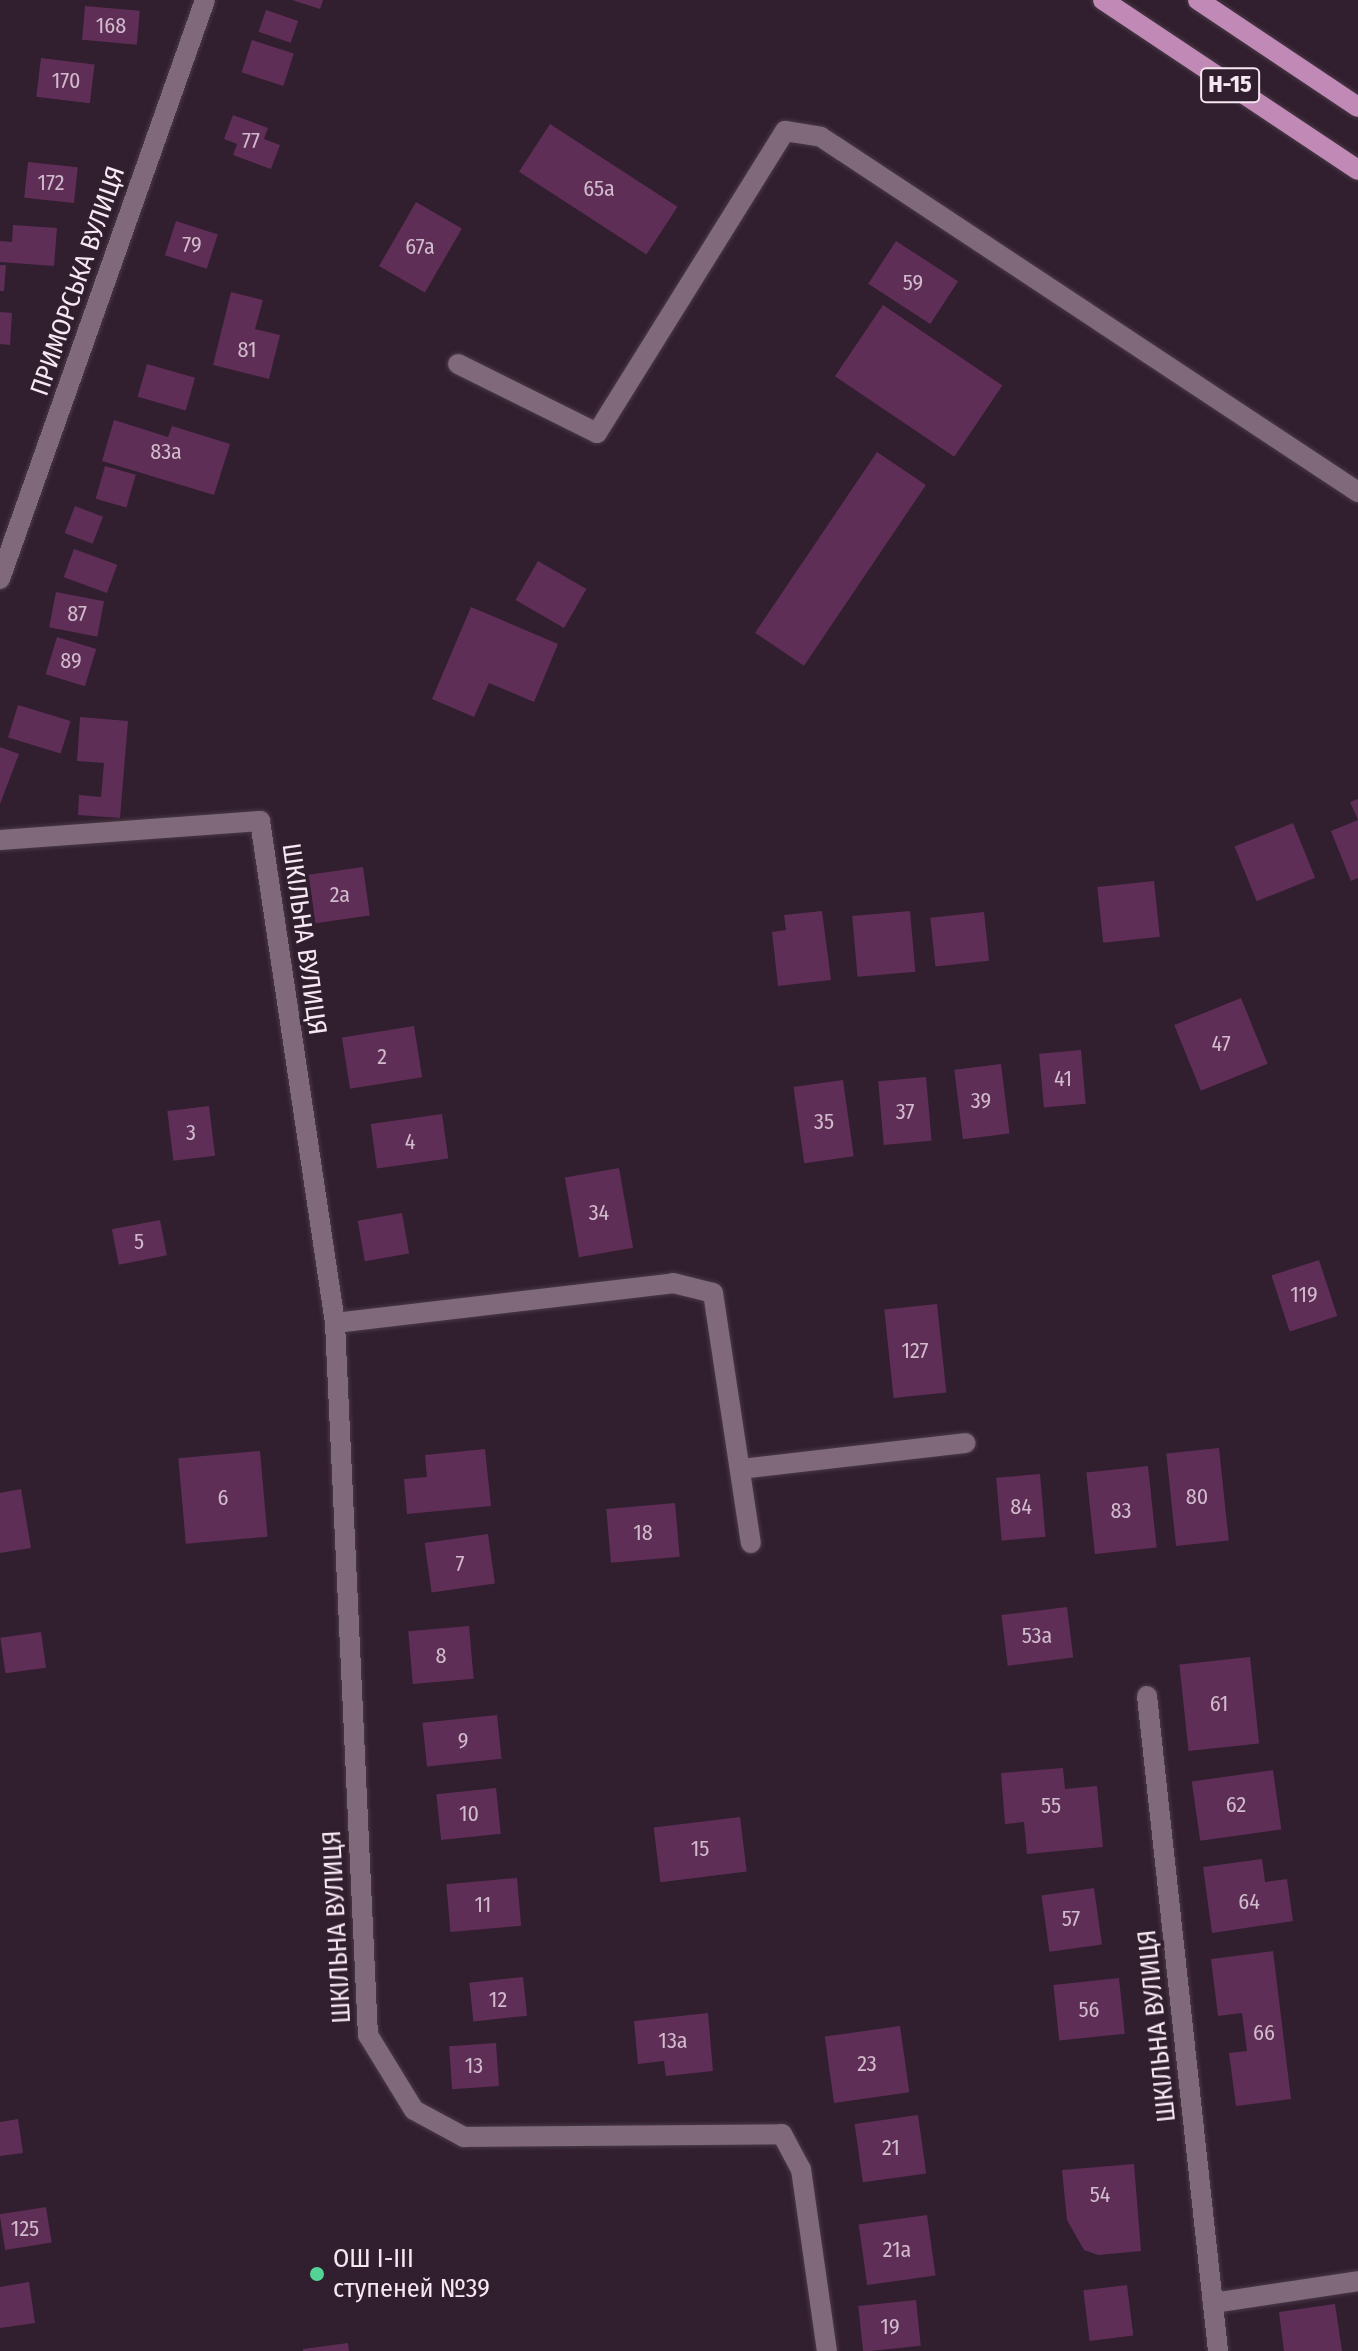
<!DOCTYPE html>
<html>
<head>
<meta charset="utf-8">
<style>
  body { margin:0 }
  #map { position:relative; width:1358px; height:2351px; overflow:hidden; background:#311e2e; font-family:"Fira Sans Condensed",sans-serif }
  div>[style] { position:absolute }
  .building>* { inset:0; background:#5f2e57; transform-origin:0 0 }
  .roads { filter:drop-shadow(0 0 2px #493946) drop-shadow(0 0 2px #493946) }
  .minor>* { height:20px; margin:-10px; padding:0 10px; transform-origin:10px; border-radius:10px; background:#80697b }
  .primary>* { height:20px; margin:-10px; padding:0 10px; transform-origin:10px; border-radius:10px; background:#c189b6 }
  .dots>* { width:22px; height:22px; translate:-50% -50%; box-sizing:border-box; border:4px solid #311e2e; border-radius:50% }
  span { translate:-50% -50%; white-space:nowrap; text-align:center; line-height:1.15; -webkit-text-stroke:7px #311e2e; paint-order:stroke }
  .number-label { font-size:22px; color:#d0bacb }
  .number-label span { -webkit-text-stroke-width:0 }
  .shield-label span { padding:2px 6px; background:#311e2e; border:2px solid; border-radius:6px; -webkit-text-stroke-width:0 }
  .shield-label { font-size:24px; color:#f5e8f2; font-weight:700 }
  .street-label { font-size:26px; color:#f5e8f2 }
  .poi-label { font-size:26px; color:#f5e8f2 }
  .left { translate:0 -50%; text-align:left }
</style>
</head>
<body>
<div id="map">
  <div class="building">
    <div style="clip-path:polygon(292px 0,323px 0,320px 9px)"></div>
    <div style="left:85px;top:6px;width:55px;height:34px;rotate:5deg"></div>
    <div style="left:266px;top:10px;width:34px;height:23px;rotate:19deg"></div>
    <div style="left:252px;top:40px;width:44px;height:34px;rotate:18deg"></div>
    <div style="left:41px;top:58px;width:54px;height:39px;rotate:7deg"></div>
    <div style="clip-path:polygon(233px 115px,268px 128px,264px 139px,280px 145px,271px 169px,233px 155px,237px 144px,224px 139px)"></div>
    <div style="left:550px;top:124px;width:152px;height:57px;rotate:33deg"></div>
    <div style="left:28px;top:162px;width:50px;height:36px;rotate:6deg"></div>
    <div style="left:416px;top:202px;width:53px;height:74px;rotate:30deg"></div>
    <div style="left:176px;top:221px;width:44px;height:36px;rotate:18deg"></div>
    <div style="clip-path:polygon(13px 225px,57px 228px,54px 266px,0 262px,0 241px,12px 242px)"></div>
    <div style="left:896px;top:241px;width:74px;height:51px;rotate:33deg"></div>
    <div style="clip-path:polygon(0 265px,6px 265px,4px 291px,0 291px)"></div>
    <div style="clip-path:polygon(231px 292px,263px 300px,255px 329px,280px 335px,269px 379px,213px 365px)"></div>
    <div style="left:883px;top:305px;width:144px;height:86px;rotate:34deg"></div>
    <div style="clip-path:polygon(0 312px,12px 313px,10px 345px,0 344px)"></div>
    <div style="left:147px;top:364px;width:50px;height:34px;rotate:16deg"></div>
    <div style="clip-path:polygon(114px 420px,168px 437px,172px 426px,230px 444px,214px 495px,102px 461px)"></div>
    <div style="left:877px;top:452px;width:59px;height:218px;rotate:34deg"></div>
    <div style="left:105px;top:466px;width:32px;height:34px;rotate:16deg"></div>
    <div style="left:75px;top:506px;width:30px;height:29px;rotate:21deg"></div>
    <div style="left:74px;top:549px;width:46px;height:30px;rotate:20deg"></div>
    <div style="left:538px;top:561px;width:56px;height:45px;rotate:30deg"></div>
    <div style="left:56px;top:592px;width:49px;height:36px;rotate:11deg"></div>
    <div style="clip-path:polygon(471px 607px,558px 644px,534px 702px,489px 683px,474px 717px,432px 699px)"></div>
    <div style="left:57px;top:637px;width:41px;height:39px;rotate:17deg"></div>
    <div style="left:18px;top:705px;width:55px;height:34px;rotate:17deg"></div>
    <div style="clip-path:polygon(80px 717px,128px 721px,120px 818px,78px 815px,79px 795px,101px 797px,104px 763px,77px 761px)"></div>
    <div style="clip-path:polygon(0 747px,19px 754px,0 804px)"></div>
    <div style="clip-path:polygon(1358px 799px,1358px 878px,1351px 881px,1331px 831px,1358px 820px,1350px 802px)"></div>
    <div style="left:1293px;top:823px;width:59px;height:63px;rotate:68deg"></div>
    <div style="left:363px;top:867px;width:49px;height:55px;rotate:82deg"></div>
    <div style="left:1154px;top:881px;width:56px;height:57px;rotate:84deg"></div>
    <div style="clip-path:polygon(822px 911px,831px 980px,778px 986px,772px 932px,786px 930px,784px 915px)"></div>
    <div style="left:910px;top:911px;width:61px;height:58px;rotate:85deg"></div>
    <div style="left:984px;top:912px;width:49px;height:54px;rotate:84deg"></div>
    <div style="left:1241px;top:998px;width:71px;height:72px;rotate:68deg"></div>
    <div style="left:414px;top:1026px;width:52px;height:73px;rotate:81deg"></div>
    <div style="left:1081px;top:1050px;width:54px;height:42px;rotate:85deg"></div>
    <div style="left:1001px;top:1064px;width:70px;height:47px;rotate:83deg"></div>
    <div style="left:926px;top:1077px;width:64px;height:48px;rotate:85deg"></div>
    <div style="left:843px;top:1080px;width:77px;height:50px;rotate:82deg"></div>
    <div style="left:209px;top:1106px;width:50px;height:42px;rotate:83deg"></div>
    <div style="left:442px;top:1114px;width:45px;height:72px;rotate:82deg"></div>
    <div style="left:619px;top:1168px;width:81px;height:55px;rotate:80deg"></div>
    <div style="left:402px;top:1213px;width:41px;height:45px;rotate:80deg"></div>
    <div style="left:160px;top:1220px;width:36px;height:49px;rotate:79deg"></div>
    <div style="left:1319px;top:1260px;width:59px;height:50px;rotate:72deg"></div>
    <div style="left:937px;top:1304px;width:89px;height:53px;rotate:84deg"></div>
    <div style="left:1219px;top:1448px;width:93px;height:53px;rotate:84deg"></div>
    <div style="clip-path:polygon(485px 1449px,491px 1506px,407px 1514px,404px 1479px,427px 1477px,425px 1455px)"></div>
    <div style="left:260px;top:1451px;width:86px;height:82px;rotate:85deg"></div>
    <div style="left:1148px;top:1466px;width:82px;height:62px;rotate:84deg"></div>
    <div style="left:1040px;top:1474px;width:63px;height:44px;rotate:85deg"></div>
    <div style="clip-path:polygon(21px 1489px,31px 1548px,0 1553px,0 1493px)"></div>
    <div style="left:675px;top:1503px;width:54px;height:69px;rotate:85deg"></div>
    <div style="left:488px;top:1534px;width:50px;height:64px;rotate:82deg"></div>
    <div style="left:1067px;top:1607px;width:51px;height:66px;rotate:83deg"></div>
    <div style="left:469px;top:1626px;width:53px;height:61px;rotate:85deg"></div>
    <div style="left:41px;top:1632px;width:36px;height:41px;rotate:82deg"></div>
    <div style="left:1250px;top:1657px;width:87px;height:71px;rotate:84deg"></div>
    <div style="left:497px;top:1715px;width:44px;height:75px;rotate:84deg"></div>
    <div style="clip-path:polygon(1063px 1768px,1065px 1789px,1097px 1786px,1103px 1847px,1027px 1854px,1024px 1822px,1005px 1824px,1001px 1773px)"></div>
    <div style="left:1273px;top:1770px;width:60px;height:82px;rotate:82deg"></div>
    <div style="left:496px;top:1788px;width:46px;height:60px;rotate:84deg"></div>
    <div style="left:740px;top:1817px;width:55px;height:87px;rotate:83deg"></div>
    <div style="clip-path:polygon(1262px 1859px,1265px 1882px,1287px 1879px,1293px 1921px,1212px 1933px,1203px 1867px)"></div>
    <div style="left:517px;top:1878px;width:48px;height:71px;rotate:85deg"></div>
    <div style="left:1094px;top:1888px;width:57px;height:53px;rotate:82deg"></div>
    <div style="clip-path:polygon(1273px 1951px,1291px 2099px,1236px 2106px,1229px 2053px,1247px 2051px,1242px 2013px,1218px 2016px,1211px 1959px)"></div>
    <div style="left:523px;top:1977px;width:39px;height:54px;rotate:84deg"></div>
    <div style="left:1119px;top:1978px;width:56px;height:66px;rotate:84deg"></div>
    <div style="clip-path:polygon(708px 2013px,713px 2071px,666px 2076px,664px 2061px,638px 2064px,634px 2021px)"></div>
    <div style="left:900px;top:2026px;width:67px;height:76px;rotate:82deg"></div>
    <div style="left:496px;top:2043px;width:43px;height:47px;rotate:86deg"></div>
    <div style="left:918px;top:2115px;width:59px;height:64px;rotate:82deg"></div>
    <div style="clip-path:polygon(18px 2119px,23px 2153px,0 2156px,0 2122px)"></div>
    <div style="clip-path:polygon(1134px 2164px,1141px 2251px,1098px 2255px,1084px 2250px,1067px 2220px,1062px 2170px)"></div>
    <div style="left:46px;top:2207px;width:36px;height:47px;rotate:81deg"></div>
    <div style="left:927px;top:2215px;width:61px;height:69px;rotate:82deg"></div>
    <div style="clip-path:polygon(29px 2282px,35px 2323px,0 2328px,0 2287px)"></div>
    <div style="left:1127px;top:2285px;width:51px;height:44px;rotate:83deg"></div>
    <div style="left:916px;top:2300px;width:46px;height:58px;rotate:84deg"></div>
    <div style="clip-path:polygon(1335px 2304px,1342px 2351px,1284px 2351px,1279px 2312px)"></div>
    <div style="clip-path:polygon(348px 2343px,349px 2351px,303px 2351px,303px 2349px)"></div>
  </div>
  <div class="roads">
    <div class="minor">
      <div style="left:458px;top:364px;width:155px;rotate:26.4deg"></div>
      <div style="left:597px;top:433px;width:356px;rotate:-58.1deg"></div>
      <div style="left:785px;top:131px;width:36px;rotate:9deg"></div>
      <div style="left:821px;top:137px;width:644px;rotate:33.47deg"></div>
      <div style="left:0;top:579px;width:614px;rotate:-70.5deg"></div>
      <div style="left:0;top:840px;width:261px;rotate:-4.2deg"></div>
      <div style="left:260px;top:821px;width:508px;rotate:81.5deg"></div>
      <div style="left:335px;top:1323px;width:713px;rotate:87.35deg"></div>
      <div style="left:368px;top:2035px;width:88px;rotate:58.5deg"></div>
      <div style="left:414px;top:2110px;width:57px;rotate:28.4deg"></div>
      <div style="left:464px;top:2137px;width:318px;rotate:-0.5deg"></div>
      <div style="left:782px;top:2134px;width:40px;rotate:62deg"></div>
      <div style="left:801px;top:2169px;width:184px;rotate:81.9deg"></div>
      <div style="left:335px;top:1323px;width:340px;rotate:-6.7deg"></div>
      <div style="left:673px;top:1283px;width:41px;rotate:14deg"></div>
      <div style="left:713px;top:1293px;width:253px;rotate:81.4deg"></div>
      <div style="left:741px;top:1469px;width:226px;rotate:-6.6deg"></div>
      <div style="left:1147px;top:1696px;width:659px;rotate:83.81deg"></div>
      <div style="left:1213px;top:2303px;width:147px;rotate:-8.6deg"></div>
    </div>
    <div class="primary">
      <div style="left:1103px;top:0;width:306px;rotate:33.7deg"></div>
      <div style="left:1198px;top:0;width:192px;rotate:33.8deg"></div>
    </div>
  </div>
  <div class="dots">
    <div style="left:317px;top:2274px;background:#54d396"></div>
  </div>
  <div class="number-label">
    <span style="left:111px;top:26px">168</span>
    <span style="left:66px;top:81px">170</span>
    <span style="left:251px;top:141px">77</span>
    <span style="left:51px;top:183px">172</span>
    <span style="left:599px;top:189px">65а</span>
    <span style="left:192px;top:245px">79</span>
    <span style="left:420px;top:247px">67а</span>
    <span style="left:913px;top:283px">59</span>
    <span style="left:247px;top:350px">81</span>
    <span style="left:166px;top:452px">83а</span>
    <span style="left:77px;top:614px">87</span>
    <span style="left:71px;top:661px">89</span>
    <span style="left:340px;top:895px">2а</span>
    <span style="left:1221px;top:1044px">47</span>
    <span style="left:382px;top:1057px">2</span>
    <span style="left:1063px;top:1079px">41</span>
    <span style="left:981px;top:1101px">39</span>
    <span style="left:905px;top:1112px">37</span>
    <span style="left:824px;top:1122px">35</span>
    <span style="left:191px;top:1133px">3</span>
    <span style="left:410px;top:1142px">4</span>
    <span style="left:599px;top:1213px">34</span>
    <span style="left:139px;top:1242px">5</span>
    <span style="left:1304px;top:1295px">119</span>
    <span style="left:915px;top:1351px">127</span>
    <span style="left:1197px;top:1497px">80</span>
    <span style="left:223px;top:1498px">6</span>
    <span style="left:1021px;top:1507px">84</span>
    <span style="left:1121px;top:1511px">83</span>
    <span style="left:643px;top:1533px">18</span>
    <span style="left:460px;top:1564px">7</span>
    <span style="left:1037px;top:1636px">53а</span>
    <span style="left:441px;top:1656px">8</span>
    <span style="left:1219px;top:1704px">61</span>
    <span style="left:463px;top:1741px">9</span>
    <span style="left:1236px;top:1805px">62</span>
    <span style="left:1051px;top:1806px">55</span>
    <span style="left:469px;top:1814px">10</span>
    <span style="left:700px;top:1849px">15</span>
    <span style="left:1249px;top:1902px">64</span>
    <span style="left:483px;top:1905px">11</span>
    <span style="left:1071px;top:1919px">57</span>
    <span style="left:498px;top:2000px">12</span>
    <span style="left:1089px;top:2010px">56</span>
    <span style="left:1264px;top:2033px">66</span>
    <span style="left:673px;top:2041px">13а</span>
    <span style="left:867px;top:2064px">23</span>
    <span style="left:474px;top:2066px">13</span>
    <span style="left:891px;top:2148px">21</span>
    <span style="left:1100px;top:2195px">54</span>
    <span style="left:25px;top:2229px">125</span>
    <span style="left:897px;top:2250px">21а</span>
    <span style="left:890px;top:2327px">19</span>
  </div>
  <div class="shield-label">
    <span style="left:1230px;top:85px">Н-15</span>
  </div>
  <div class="street-label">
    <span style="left:78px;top:281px;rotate:-71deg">ПРИМОРСЬКА ВУЛИЦЯ</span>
    <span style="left:304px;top:939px;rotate:82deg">ШКІЛЬНА ВУЛИЦЯ</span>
    <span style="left:337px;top:1927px;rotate:-93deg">ШКІЛЬНА ВУЛИЦЯ</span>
    <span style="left:1157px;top:2026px;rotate:-96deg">ШКІЛЬНА ВУЛИЦЯ</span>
  </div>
  <div class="poi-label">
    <span class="left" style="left:333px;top:2274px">ОШ I-III<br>ступеней №39</span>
  </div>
</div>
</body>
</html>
